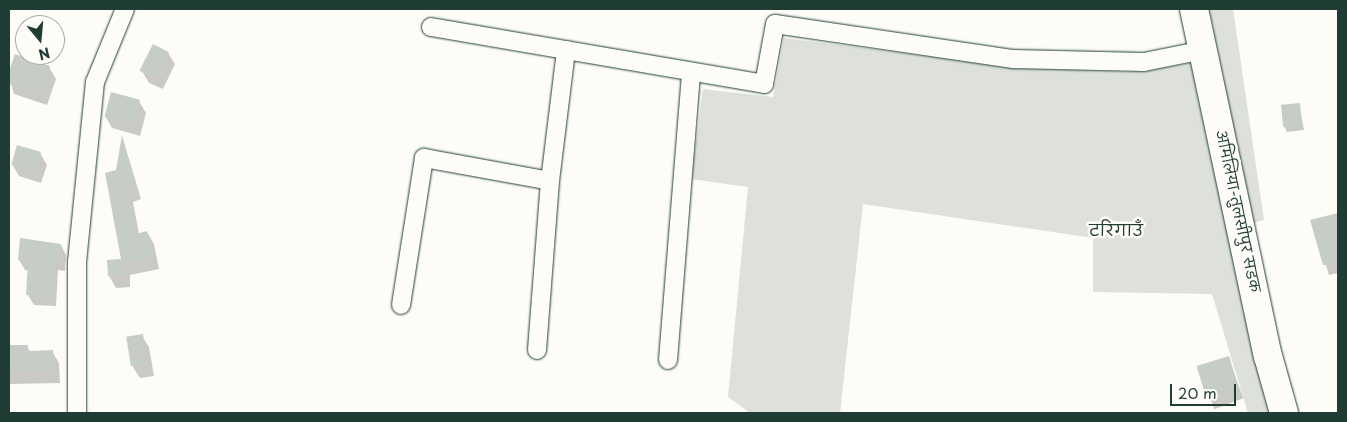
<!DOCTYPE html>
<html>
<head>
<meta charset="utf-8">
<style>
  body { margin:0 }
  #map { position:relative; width:1347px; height:422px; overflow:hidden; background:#fdfcf7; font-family:"Playpen Sans","Playpen Sans Deva",sans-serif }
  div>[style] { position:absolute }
  .green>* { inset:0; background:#dde0db }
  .shadow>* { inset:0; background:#0003; transform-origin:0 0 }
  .building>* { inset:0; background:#c6cdc7; transform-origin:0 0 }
  .roads { filter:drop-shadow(0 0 1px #1f3d34) drop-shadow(0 0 1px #1f3d34) }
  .street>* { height:18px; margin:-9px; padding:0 9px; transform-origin:9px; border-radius:9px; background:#fdfcf7 }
  .primary>* { height:28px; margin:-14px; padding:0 14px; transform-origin:14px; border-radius:14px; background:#fdfcf7 }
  span { translate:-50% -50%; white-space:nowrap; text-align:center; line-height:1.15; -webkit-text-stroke:5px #fdfcf7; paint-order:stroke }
  .street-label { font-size:14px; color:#1f3d34 }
  .quarter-label { font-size:16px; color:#1f3d34 }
  .frame { position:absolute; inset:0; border:10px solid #1f3d34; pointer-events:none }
  .north { position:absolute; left:15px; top:15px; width:50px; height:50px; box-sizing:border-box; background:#fdfcf7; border:1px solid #a4b0a9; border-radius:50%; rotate:163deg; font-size:14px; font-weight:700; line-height:20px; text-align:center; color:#1f3d34 }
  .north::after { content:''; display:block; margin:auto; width:18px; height:22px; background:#1f3d34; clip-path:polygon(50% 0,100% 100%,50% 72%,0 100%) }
  .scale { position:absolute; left:1170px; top:384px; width:66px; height:22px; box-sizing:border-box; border:2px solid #1f3d34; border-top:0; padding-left:6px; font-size:15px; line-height:18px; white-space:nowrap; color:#1f3d34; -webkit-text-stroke:4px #fdfcf7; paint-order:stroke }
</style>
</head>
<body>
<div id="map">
  <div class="green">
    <div style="clip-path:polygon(1209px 9px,1233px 9px,1264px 220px,1253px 223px)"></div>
    <div style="clip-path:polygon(784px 38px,1016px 67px,1126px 72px,1182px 65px,1195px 60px,1270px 413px,1248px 413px,1212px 294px,1093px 292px,1093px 238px,863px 204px,840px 413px,750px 413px,728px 397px,748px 187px,691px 179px,703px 89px,773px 97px)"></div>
  </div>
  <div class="shadow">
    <div style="clip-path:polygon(168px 53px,175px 64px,163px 89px,149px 83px,142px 71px)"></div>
    <div style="clip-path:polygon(16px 56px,49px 67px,56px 79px,47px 105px,14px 94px,9px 77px)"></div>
    <div style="clip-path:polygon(139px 101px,146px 113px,140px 136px,112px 128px,105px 116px)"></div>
    <div style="clip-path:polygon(1299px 104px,1304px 130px,1287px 132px,1284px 126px)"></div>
    <div style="clip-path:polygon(123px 139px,141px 199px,133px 202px,139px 234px,147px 232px,154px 244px,159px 269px,130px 275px,130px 287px,116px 288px,109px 276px,122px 260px,117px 171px)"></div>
    <div style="clip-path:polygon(40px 153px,47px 165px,41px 183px,19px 176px,12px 164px)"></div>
    <div style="clip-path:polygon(1338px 215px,1338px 273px,1329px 275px,1312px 220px)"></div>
    <div style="clip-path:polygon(61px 245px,66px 255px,65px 271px,58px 270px,56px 306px,34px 305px,28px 295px,29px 270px,25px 270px,19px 260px)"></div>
    <div style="clip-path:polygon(142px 336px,149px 347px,154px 376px,140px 378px,133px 367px)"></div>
    <div style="clip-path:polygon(27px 346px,30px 352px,52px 351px,59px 363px,60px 383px,9px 384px,9px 347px)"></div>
    <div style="left:1228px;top:358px;width:43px;height:31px;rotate:69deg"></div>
  </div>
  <div class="building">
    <div style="left:153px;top:44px;width:18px;height:30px;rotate:27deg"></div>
    <div style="left:15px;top:54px;width:37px;height:30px;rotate:19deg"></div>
    <div style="left:111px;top:92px;width:30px;height:25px;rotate:15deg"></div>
    <div style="left:1300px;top:103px;width:22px;height:19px;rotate:85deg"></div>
    <div style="clip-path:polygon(122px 135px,135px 187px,127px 190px,136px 234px,147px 231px,153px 257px,124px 264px,124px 275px,108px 276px,107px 260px,121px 259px,105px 173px,116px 170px)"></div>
    <div style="left:17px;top:145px;width:25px;height:20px;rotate:16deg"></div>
    <div style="clip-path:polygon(1338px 213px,1338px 263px,1323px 265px,1310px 220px)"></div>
    <div style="clip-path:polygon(20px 238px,61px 244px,59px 261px,53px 260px,51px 296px,26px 295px,28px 261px,18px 260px)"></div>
    <div style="left:143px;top:334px;width:30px;height:17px;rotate:81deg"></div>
    <div style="clip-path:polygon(9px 345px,28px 345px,28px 351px,53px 350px,54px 371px,9px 372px)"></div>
    <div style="left:1229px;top:356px;width:31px;height:34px;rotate:73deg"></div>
  </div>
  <div class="roads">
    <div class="street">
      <div style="left:431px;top:27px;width:338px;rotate:9.7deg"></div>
      <div style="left:764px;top:84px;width:61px;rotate:-79.6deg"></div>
      <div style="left:775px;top:24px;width:241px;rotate:8.4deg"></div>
      <div style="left:1013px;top:59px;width:131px;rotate:1.3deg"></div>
      <div style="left:1144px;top:62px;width:61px;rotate:-11.3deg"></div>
      <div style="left:401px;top:305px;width:149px;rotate:-81.1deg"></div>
      <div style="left:424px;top:158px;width:128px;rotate:10.3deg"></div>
      <div style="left:537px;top:350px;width:169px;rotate:-85.6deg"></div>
      <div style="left:550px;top:181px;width:132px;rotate:-83deg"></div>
      <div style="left:668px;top:360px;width:287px;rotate:-85.4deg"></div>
      <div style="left:77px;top:413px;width:151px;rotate:-90deg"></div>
      <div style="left:77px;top:262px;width:181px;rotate:-84.3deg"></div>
      <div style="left:95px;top:82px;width:79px;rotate:-67.7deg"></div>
    </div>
    <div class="primary">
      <div style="left:1194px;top:9px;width:355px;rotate:78deg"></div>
      <div style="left:1268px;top:356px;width:59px;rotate:74.3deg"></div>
    </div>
  </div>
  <div class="street-label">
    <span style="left:1238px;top:211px;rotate:78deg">अमिलिया-तुलसीपुर सडक</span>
  </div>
  <div class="quarter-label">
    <span style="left:1116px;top:229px">टरिगाउँ</span>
  </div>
  <div class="frame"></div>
  <div class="north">N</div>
  <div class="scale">20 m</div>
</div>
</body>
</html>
